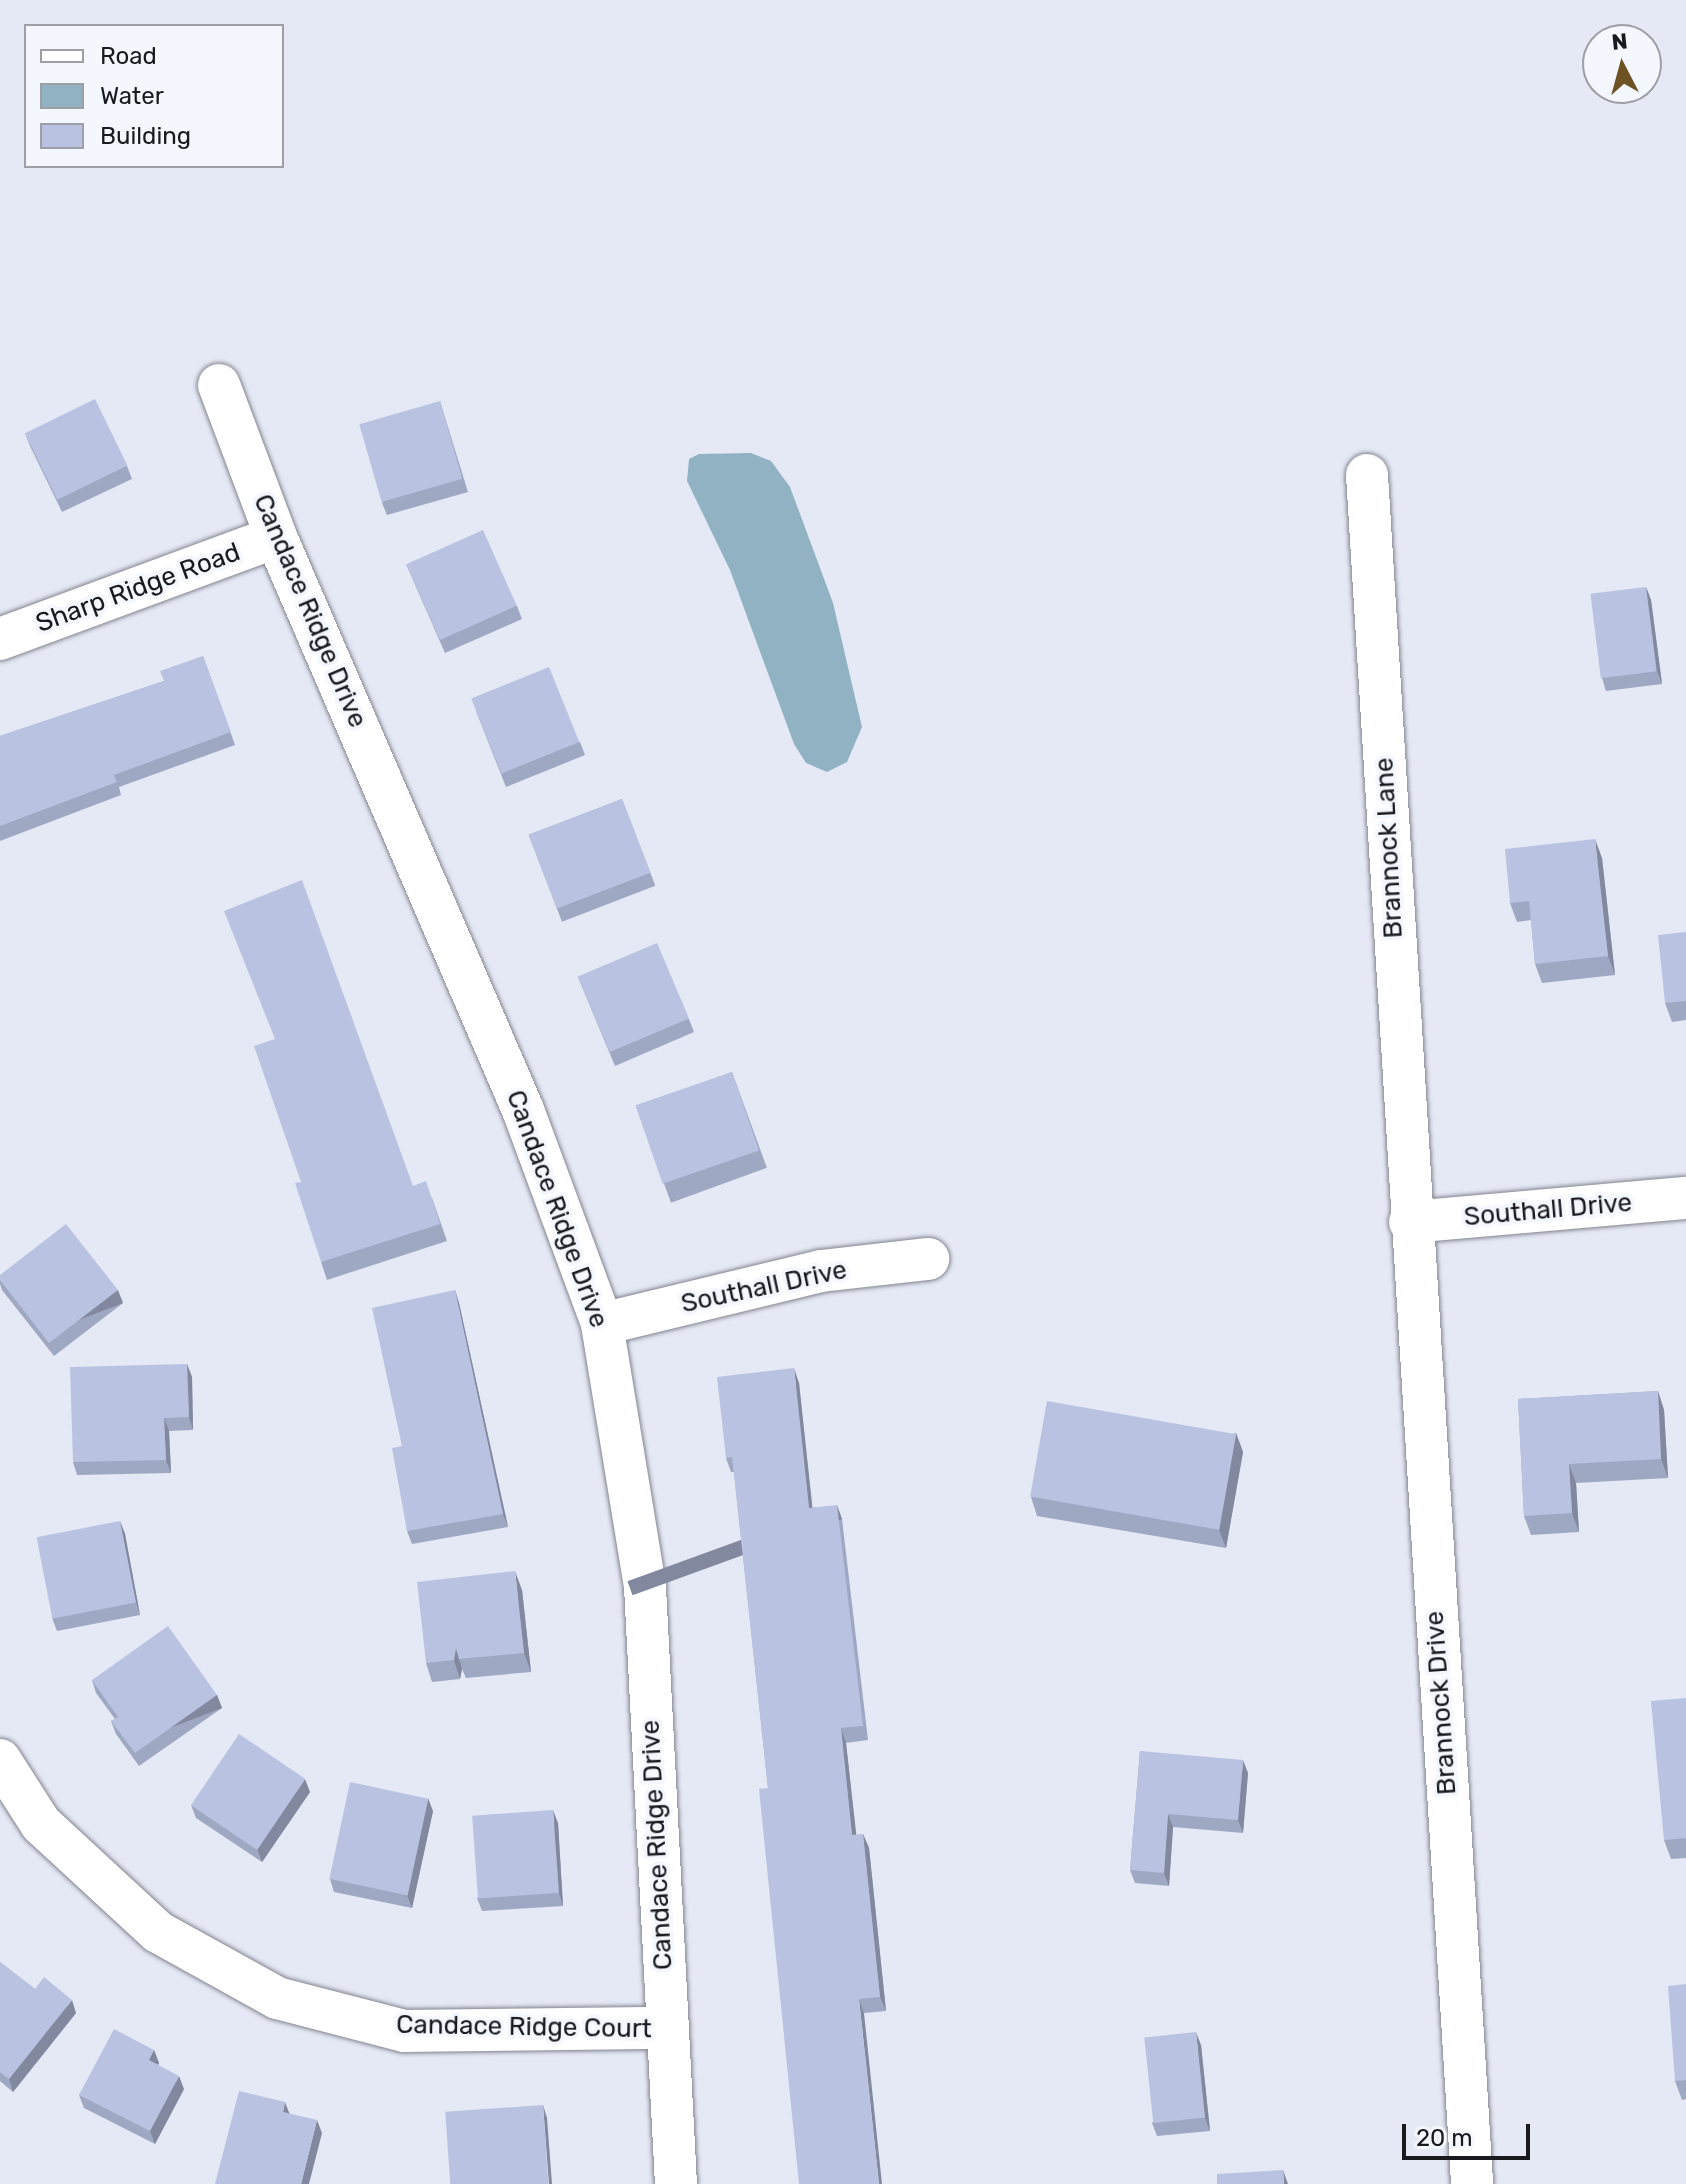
<!DOCTYPE html>
<html>
<head>
<meta charset="utf-8">
<style>
  body { margin:0 }
  #map { position:relative; width:1686px; height:2184px; overflow:hidden; background:#e5e9f5; font-family:Rubik,sans-serif }
  div>[style] { position:absolute }
  .water>* { inset:0; background:#90b2c2 }
  .roads { filter:drop-shadow(0 0 2px #828590) drop-shadow(0 0 2px #828590) }
  .street>* { height:42px; margin:-21px; padding:0 21px; transform-origin:21px; border-radius:21px; background:#fff }
  .wall>* { inset:0; background:#9fa8c2; transform-origin:0 0 }
  .shaded-wall>* { inset:0; background:#82889e; transform-origin:0 0 }
  .building>* { inset:0; background:#b9c3e1; transform-origin:0 0 }
  span { translate:-50% -50%; white-space:nowrap; text-align:center; line-height:1.15; -webkit-text-stroke:8px #f4f7fe; paint-order:stroke }
  .street-label { font-size:26px; color:#191a1e }
  .legend { position:absolute; left:24px; top:24px; width:260px; height:144px; box-sizing:border-box; background:#f4f7fe; border:2px solid #9c9fa4; margin:0; padding:10px 14px; list-style:none; font-size:24px; color:#191a1e }
  .legend li { display:flex; align-items:center; gap:16px; height:40px }
  .legend b { width:40px; border:2px solid #9c9fa4 }
  .north { position:absolute; left:1582px; top:24px; width:80px; height:80px; box-sizing:border-box; background:#f4f7fe; border:2px solid #9c9fa4; border-radius:50%; rotate:354deg; font-size:22px; font-weight:700; line-height:32px; text-align:center; color:#191a1e }
  .north::after { content:''; display:block; margin:auto; width:28px; height:36px; background:#6d5224; clip-path:polygon(50% 0,100% 100%,50% 72%,0 100%) }
  .scale { position:absolute; left:1402px; top:2124px; width:128px; height:36px; box-sizing:border-box; border:4px solid #191a1e; border-top:0; padding-left:10px; font-size:24px; line-height:28px; white-space:nowrap; color:#191a1e; -webkit-text-stroke:6px #f4f7fe; paint-order:stroke }
</style>
</head>
<body>
<div id="map">
  <div class="water">
    <div style="clip-path:polygon(751px 453px,771px 461px,790px 487px,833px 603px,862px 727px,847px 762px,827px 772px,806px 763px,794px 744px,730px 570px,687px 481px,689px 459px,699px 454px)"></div>
  </div>
  <div class="roads">
    <div class="street">
      <div style="left:219px;top:385px;width:162px;rotate:69.4deg"></div>
      <div style="left:276px;top:537px;width:624px;rotate:66.68deg"></div>
      <div style="left:523px;top:1110px;width:228px;rotate:69.7deg"></div>
      <div style="left:602px;top:1324px;width:266px;rotate:80.7deg"></div>
      <div style="left:645px;top:1587px;width:598px;rotate:87.03deg"></div>
      <div style="left:1367px;top:475px;width:1712px;rotate:86.48deg"></div>
      <div style="left:0;top:639px;width:294px;rotate:-20.3deg"></div>
      <div style="left:1410px;top:1222px;width:277px;rotate:-5deg"></div>
      <div style="left:602px;top:1324px;width:225px;rotate:-13.6deg"></div>
      <div style="left:821px;top:1271px;width:108px;rotate:-6.4deg"></div>
      <div style="left:0;top:1760px;width:76px;rotate:57.4deg"></div>
      <div style="left:41px;top:1824px;width:159px;rotate:42.7deg"></div>
      <div style="left:158px;top:1932px;width:136px;rotate:29deg"></div>
      <div style="left:277px;top:1998px;width:132px;rotate:14.5deg"></div>
      <div style="left:405px;top:2031px;width:261px;rotate:-0.7deg"></div>
    </div>
  </div>
  <div class="wall">
    <div style="clip-path:polygon(440px 401px,468px 492px,387px 515px,382px 503px)"></div>
    <div style="clip-path:polygon(25px 433px,127px 466px,132px 479px,62px 512px,30px 446px)"></div>
    <div style="clip-path:polygon(406px 564px,517px 606px,522px 619px,445px 653px)"></div>
    <div style="clip-path:polygon(1646px 587px,1651px 600px,1662px 684px,1606px 691px,1602px 678px)"></div>
    <div style="clip-path:polygon(203px 656px,235px 745px,119px 787px,121px 795px,0 841px,0 736px,164px 681px)"></div>
    <div style="clip-path:polygon(476px 711px,580px 742px,585px 755px,506px 787px)"></div>
    <div style="left:622px;top:799px;width:93px;height:100px;rotate:69deg"></div>
    <div style="clip-path:polygon(1602px 858px,1615px 975px,1542px 983px,1535px 964px,1531px 920px,1517px 922px,1510px 903px)"></div>
    <div style="clip-path:polygon(1686px 932px,1686px 1020px,1672px 1022px,1665px 1003px)"></div>
    <div style="clip-path:polygon(578px 977px,689px 1019px,694px 1032px,615px 1066px)"></div>
    <div style="left:732px;top:1072px;width:102px;height:102px;rotate:70deg"></div>
    <div style="clip-path:polygon(413px 1186px,432px 1198px,447px 1241px,327px 1280px,321px 1262px)"></div>
    <div style="clip-path:polygon(0 1275px,123px 1303px,54px 1356px,2px 1290px,0 1284px)"></div>
    <div style="clip-path:polygon(455px 1290px,459px 1303px,508px 1527px,412px 1544px,407px 1531px,402px 1446px)"></div>
    <div style="clip-path:polygon(187px 1364px,192px 1377px,193px 1430px,169px 1431px,171px 1473px,77px 1475px,73px 1462px)"></div>
    <div style="clip-path:polygon(799px 1383px,812px 1507px,842px 1519px,868px 1740px,846px 1743px,856px 1835px,863px 1834px,869px 1848px,886px 2011px,864px 2013px,768px 1788px,734px 1472px,731px 1472px,726px 1458px)"></div>
    <div style="clip-path:polygon(1658px 1391px,1664px 1410px,1668px 1478px,1576px 1483px,1579px 1532px,1531px 1535px,1524px 1516px,1518px 1399px)"></div>
    <div style="clip-path:polygon(1236px 1433px,1243px 1452px,1226px 1548px,1037px 1516px,1031px 1497px)"></div>
    <div style="clip-path:polygon(120px 1521px,125px 1534px,140px 1615px,57px 1631px,52px 1618px)"></div>
    <div style="clip-path:polygon(522px 1590px,531px 1672px,466px 1678px,462px 1669px,460px 1679px,432px 1682px,426px 1663px)"></div>
    <div style="clip-path:polygon(92px 1680px,217px 1695px,222px 1708px,139px 1766px,116px 1734px,111px 1721px,115px 1719px,96px 1693px)"></div>
    <div style="clip-path:polygon(1686px 1698px,1686px 1858px,1671px 1859px,1664px 1840px)"></div>
    <div style="clip-path:polygon(1140px 1751px,1248px 1773px,1243px 1833px,1173px 1827px,1169px 1886px,1135px 1883px,1130px 1870px)"></div>
    <div style="clip-path:polygon(310px 1792px,262px 1862px,196px 1818px,191px 1805px)"></div>
    <div style="clip-path:polygon(433px 1811px,412px 1908px,334px 1892px,330px 1879px)"></div>
    <div style="clip-path:polygon(558px 1823px,563px 1906px,482px 1911px,477px 1898px)"></div>
    <div style="clip-path:polygon(0 1962px,35px 1989px,76px 2013px,13px 2092px,0 2081px)"></div>
    <div style="clip-path:polygon(1686px 1984px,1686px 2099px,1682px 2100px,1675px 2081px)"></div>
    <div style="clip-path:polygon(1201px 2045px,1210px 2131px,1157px 2136px,1152px 2123px)"></div>
    <div style="clip-path:polygon(154px 2050px,159px 2063px,158px 2065px,184px 2089px,155px 2144px,84px 2108px,79px 2095px)"></div>
  </div>
  <div class="shaded-wall">
    <div style="clip-path:polygon(1646px 587px,1651px 600px,1662px 684px,1657px 671px)"></div>
    <div style="clip-path:polygon(1595px 839px,1602px 858px,1615px 975px,1608px 956px)"></div>
    <div style="left:118px;top:1290px;width:14px;height:87px;rotate:69deg"></div>
    <div style="clip-path:polygon(455px 1290px,459px 1303px,508px 1527px,503px 1514px)"></div>
    <div style="clip-path:polygon(187px 1364px,192px 1377px,193px 1430px,189px 1417px)"></div>
    <div style="clip-path:polygon(794px 1368px,799px 1383px,814px 1522px,809px 1508px)"></div>
    <div style="clip-path:polygon(1658px 1391px,1664px 1410px,1668px 1478px,1661px 1459px)"></div>
    <div style="clip-path:polygon(164px 1418px,169px 1431px,171px 1473px,166px 1460px)"></div>
    <div style="clip-path:polygon(1236px 1433px,1243px 1452px,1226px 1548px,1219px 1530px)"></div>
    <div style="clip-path:polygon(1569px 1464px,1576px 1483px,1579px 1532px,1572px 1513px)"></div>
    <div style="left:837px;top:1505px;width:15px;height:223px;rotate:70deg"></div>
    <div style="clip-path:polygon(120px 1521px,125px 1534px,140px 1615px,136px 1602px)"></div>
    <div style="clip-path:polygon(515px 1571px,522px 1590px,531px 1672px,524px 1653px)"></div>
    <div style="clip-path:polygon(456px 1648px,462px 1669px,460px 1679px,454px 1660px)"></div>
    <div style="left:217px;top:1695px;width:14px;height:100px;rotate:69deg"></div>
    <div style="clip-path:polygon(841px 1728px,846px 1743px,858px 1850px,852px 1835px)"></div>
    <div style="clip-path:polygon(1243px 1760px,1248px 1773px,1243px 1833px,1238px 1820px)"></div>
    <div style="clip-path:polygon(305px 1779px,310px 1792px,262px 1862px,257px 1849px)"></div>
    <div style="clip-path:polygon(428px 1798px,433px 1811px,412px 1908px,407px 1895px)"></div>
    <div style="clip-path:polygon(553px 1810px,558px 1823px,563px 1906px,559px 1893px)"></div>
    <div style="clip-path:polygon(1168px 1814px,1173px 1827px,1169px 1886px,1164px 1873px)"></div>
    <div style="clip-path:polygon(863px 1834px,869px 1848px,886px 2011px,880px 1997px)"></div>
    <div style="clip-path:polygon(859px 1999px,864px 2013px,882px 2184px,879px 2184px)"></div>
    <div style="clip-path:polygon(72px 2000px,76px 2013px,13px 2092px,9px 2079px)"></div>
    <div style="clip-path:polygon(1196px 2032px,1201px 2045px,1210px 2131px,1205px 2118px)"></div>
    <div style="clip-path:polygon(154px 2050px,159px 2063px,154px 2073px,149px 2060px)"></div>
    <div style="clip-path:polygon(179px 2076px,184px 2089px,155px 2144px,150px 2131px)"></div>
    <div style="clip-path:polygon(285px 2102px,290px 2115px,283px 2112px)"></div>
    <div style="clip-path:polygon(543px 2105px,547px 2118px,552px 2184px,549px 2184px)"></div>
    <div style="clip-path:polygon(317px 2120px,322px 2133px,309px 2184px,301px 2184px)"></div>
    <div style="clip-path:polygon(1283px 2170px,1288px 2184px,1284px 2184px)"></div>
  </div>
  <div class="building">
    <div style="left:95px;top:399px;width:74px;height:78px;rotate:64deg"></div>
    <div style="left:440px;top:401px;width:81px;height:84px;rotate:74deg"></div>
    <div style="left:483px;top:530px;width:83px;height:84px;rotate:66deg"></div>
    <div style="left:1646px;top:587px;width:85px;height:56px;rotate:83deg"></div>
    <div style="clip-path:polygon(203px 656px,231px 732px,114px 775px,117px 782px,0 826px,0 736px,164px 681px,160px 671px)"></div>
    <div style="left:549px;top:667px;width:81px;height:84px;rotate:68deg"></div>
    <div style="left:622px;top:799px;width:79px;height:100px;rotate:69deg"></div>
    <div style="clip-path:polygon(1595px 839px,1608px 956px,1535px 964px,1529px 901px,1510px 903px,1505px 849px)"></div>
    <div style="clip-path:polygon(302px 880px,413px 1186px,426px 1181px,440px 1224px,321px 1262px,295px 1183px,301px 1182px,254px 1046px,275px 1039px,224px 911px)"></div>
    <div style="clip-path:polygon(1686px 932px,1686px 1001px,1665px 1003px,1658px 935px)"></div>
    <div style="left:657px;top:943px;width:82px;height:86px;rotate:67deg"></div>
    <div style="left:732px;top:1072px;width:83px;height:102px;rotate:71deg"></div>
    <div style="clip-path:polygon(66px 1224px,118px 1290px,49px 1343px,0 1280px,0 1275px)"></div>
    <div style="clip-path:polygon(455px 1290px,503px 1514px,407px 1531px,392px 1448px,402px 1446px,372px 1308px)"></div>
    <div style="clip-path:polygon(187px 1364px,189px 1417px,164px 1418px,166px 1460px,73px 1462px,70px 1367px)"></div>
    <div style="clip-path:polygon(794px 1368px,809px 1508px,837px 1505px,863px 1726px,841px 1728px,852px 1835px,863px 1834px,880px 1997px,859px 1999px,879px 2184px,799px 2184px,759px 1789px,768px 1788px,732px 1457px,726px 1458px,717px 1377px)"></div>
    <div style="clip-path:polygon(1658px 1391px,1661px 1459px,1569px 1464px,1572px 1513px,1524px 1516px,1518px 1399px)"></div>
    <div style="left:1047px;top:1401px;width:192px;height:97px;rotate:10deg"></div>
    <div style="left:120px;top:1521px;width:83px;height:85px;rotate:79deg"></div>
    <div style="clip-path:polygon(515px 1571px,524px 1653px,459px 1659px,456px 1648px,454px 1660px,426px 1663px,417px 1582px)"></div>
    <div style="clip-path:polygon(168px 1626px,217px 1695px,135px 1753px,111px 1721px,118px 1717px,92px 1680px)"></div>
    <div style="clip-path:polygon(1686px 1698px,1686px 1838px,1664px 1840px,1651px 1701px)"></div>
    <div style="left:239px;top:1734px;width:80px;height:86px;rotate:34deg"></div>
    <div style="clip-path:polygon(1140px 1751px,1243px 1760px,1238px 1820px,1168px 1814px,1164px 1873px,1130px 1870px)"></div>
    <div style="left:350px;top:1782px;width:80px;height:99px;rotate:12deg"></div>
    <div style="left:553px;top:1810px;width:83px;height:81px;rotate:86deg"></div>
    <div style="clip-path:polygon(0 1962px,35px 1989px,44px 1977px,72px 2000px,9px 2079px,0 2072px)"></div>
    <div style="clip-path:polygon(1686px 1984px,1686px 2080px,1675px 2081px,1668px 1986px)"></div>
    <div style="clip-path:polygon(114px 2029px,154px 2050px,149px 2060px,179px 2076px,150px 2131px,79px 2095px)"></div>
    <div style="left:1196px;top:2032px;width:86px;height:52px;rotate:84deg"></div>
    <div style="clip-path:polygon(239px 2091px,285px 2102px,283px 2112px,317px 2120px,301px 2184px,215px 2184px)"></div>
    <div style="left:543px;top:2105px;width:79px;height:98px;rotate:86deg"></div>
    <div style="clip-path:polygon(1283px 2170px,1284px 2184px,1217px 2184px,1217px 2174px)"></div>
  </div>
  <div class="street-label">
    <span style="left:138px;top:588px;rotate:-20deg">Sharp Ridge Road</span>
    <span style="left:310px;top:611px;rotate:67deg">Candace Ridge Drive</span>
    <span style="left:1389px;top:848px;rotate:-93deg">Brannock Lane</span>
    <span style="left:557px;top:1209px;rotate:70deg">Candace Ridge Drive</span>
    <span style="left:1548px;top:1210px;rotate:-5deg">Southall Drive</span>
    <span style="left:764px;top:1287px;rotate:-12deg">Southall Drive</span>
    <span style="left:1441px;top:1703px;rotate:-94deg">Brannock Drive</span>
    <span style="left:657px;top:1845px;rotate:-93deg">Candace Ridge Drive</span>
    <span style="left:524px;top:2027px;rotate:1deg">Candace Ridge Court</span>
  </div>
  <ul class="legend">
  <li><b style="height:10px;background:#fff"></b>Road</li>
  <li><b style="height:22px;background:#90b2c2"></b>Water</li>
  <li><b style="height:22px;background:#b9c3e1"></b>Building</li>
  </ul>
  <div class="north">N</div>
  <div class="scale">20 m</div>
</div>
</body>
</html>
